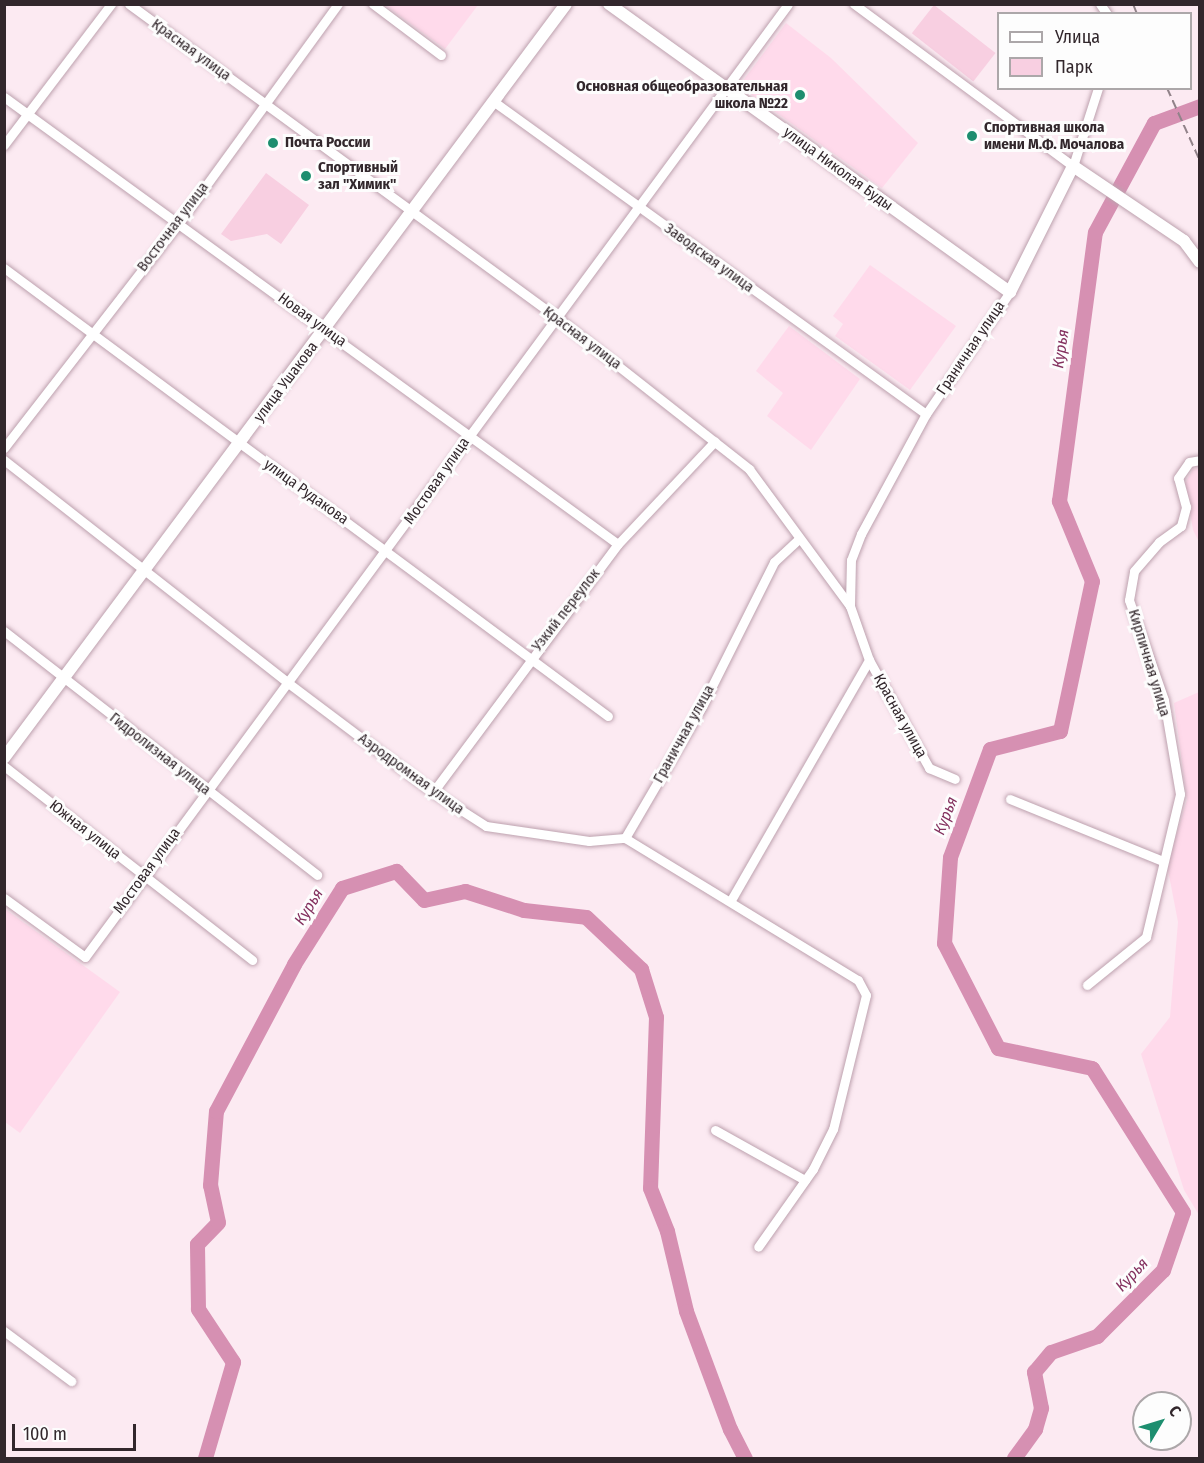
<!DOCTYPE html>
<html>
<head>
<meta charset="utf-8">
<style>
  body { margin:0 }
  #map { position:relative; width:1204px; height:1463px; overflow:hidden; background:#fceaf2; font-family:"Fira Sans Condensed",sans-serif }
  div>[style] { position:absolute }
  .built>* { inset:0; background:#ffdaeb }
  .green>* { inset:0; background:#f8cfe1; transform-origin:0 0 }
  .river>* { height:15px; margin:-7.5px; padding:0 7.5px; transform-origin:7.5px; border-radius:7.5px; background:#d690b2 }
  .roads { filter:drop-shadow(0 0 2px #bda1ae) drop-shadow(0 0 2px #bda1ae) }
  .minor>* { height:9px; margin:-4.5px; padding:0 4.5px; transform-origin:4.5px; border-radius:4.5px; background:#fff }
  .tertiary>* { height:12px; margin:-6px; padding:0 6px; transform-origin:6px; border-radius:6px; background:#fff }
  .rail>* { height:2px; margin-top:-1px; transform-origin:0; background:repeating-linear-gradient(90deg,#918289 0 9px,transparent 0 13.5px) }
  .dots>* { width:16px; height:16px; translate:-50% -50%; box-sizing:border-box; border:3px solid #fdfdfd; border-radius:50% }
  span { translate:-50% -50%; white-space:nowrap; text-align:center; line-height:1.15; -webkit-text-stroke:6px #fdfdfd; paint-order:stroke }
  .street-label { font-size:15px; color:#32272c }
  .poi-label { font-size:15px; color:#32272c; font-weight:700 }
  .right { translate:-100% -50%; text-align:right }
  .left { translate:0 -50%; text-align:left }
  .water-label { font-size:16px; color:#83305e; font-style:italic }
  .frame { position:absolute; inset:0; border:6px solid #32272c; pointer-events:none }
  .legend { position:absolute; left:997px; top:12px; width:195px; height:78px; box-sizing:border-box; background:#fdfdfd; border:2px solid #aca7a9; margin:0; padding:8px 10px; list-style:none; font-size:18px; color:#32272c }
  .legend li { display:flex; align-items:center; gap:12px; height:30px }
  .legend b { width:30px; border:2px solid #aca7a9 }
  .north { position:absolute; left:1132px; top:1391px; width:60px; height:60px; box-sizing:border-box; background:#fdfdfd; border:2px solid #aca7a9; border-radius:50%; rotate:52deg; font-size:16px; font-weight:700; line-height:24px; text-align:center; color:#32272c }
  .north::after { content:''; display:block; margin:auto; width:21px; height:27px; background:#1d8e6f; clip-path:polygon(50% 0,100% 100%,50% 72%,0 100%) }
  .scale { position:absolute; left:12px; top:1424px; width:124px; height:27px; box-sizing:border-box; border:3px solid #32272c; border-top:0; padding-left:8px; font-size:18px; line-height:21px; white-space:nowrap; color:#32272c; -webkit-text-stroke:4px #fdfdfd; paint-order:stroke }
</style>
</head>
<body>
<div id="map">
  <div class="built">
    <div style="clip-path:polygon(385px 5px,478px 5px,445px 49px)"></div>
    <div style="clip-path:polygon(786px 23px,831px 58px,918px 143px,882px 188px,739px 86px)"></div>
    <div style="clip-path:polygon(870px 265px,956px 326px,910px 390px,835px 336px,843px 324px,833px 316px)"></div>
    <div style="clip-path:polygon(789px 326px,860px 379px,811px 450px,767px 416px,783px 393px,756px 371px)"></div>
    <div style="clip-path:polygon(1199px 468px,1199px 542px,1193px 530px,1185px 483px,1193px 469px)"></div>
    <div style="clip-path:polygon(1199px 692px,1199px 1215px,1184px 1190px,1141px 1054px,1170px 1017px,1178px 922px,1167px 865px,1187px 800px,1174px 703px)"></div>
    <div style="clip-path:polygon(5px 909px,120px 992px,20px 1133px,5px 1122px)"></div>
  </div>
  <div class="green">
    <div style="left:934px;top:5px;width:78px;height:36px;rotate:38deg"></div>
    <div style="clip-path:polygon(266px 173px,309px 205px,281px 244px,267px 234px,231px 241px,221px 234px)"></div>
  </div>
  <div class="river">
    <div style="left:205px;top:1458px;width:100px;rotate:-73.7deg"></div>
    <div style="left:233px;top:1362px;width:64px;rotate:-123.4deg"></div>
    <div style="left:198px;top:1309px;width:65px;rotate:-90.9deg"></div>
    <div style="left:197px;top:1244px;width:30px;rotate:-46deg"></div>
    <div style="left:218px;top:1222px;width:38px;rotate:-102deg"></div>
    <div style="left:210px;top:1185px;width:74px;rotate:-85.4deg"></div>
    <div style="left:216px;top:1111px;width:166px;rotate:-62deg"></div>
    <div style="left:294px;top:964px;width:90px;rotate:-57.7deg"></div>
    <div style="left:342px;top:888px;width:57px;rotate:-17.5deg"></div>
    <div style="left:396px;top:871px;width:40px;rotate:46deg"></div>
    <div style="left:424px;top:900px;width:42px;rotate:-12.4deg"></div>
    <div style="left:465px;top:891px;width:62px;rotate:17.9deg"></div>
    <div style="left:524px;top:910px;width:62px;rotate:6.4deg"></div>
    <div style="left:586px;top:917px;width:76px;rotate:43.4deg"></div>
    <div style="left:641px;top:969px;width:50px;rotate:72.6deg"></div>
    <div style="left:656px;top:1017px;width:171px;rotate:92deg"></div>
    <div style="left:650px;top:1188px;width:46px;rotate:68.4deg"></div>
    <div style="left:667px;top:1231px;width:82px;rotate:76.6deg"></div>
    <div style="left:686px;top:1311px;width:126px;rotate:69.6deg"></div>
    <div style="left:730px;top:1429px;width:33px;rotate:63deg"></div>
    <div style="left:1014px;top:1458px;width:36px;rotate:-54deg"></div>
    <div style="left:1035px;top:1429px;width:22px;rotate:-74deg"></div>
    <div style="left:1041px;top:1408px;width:37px;rotate:-101deg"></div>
    <div style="left:1034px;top:1372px;width:26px;rotate:-50deg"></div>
    <div style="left:1051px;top:1352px;width:49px;rotate:-19.2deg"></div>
    <div style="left:1097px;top:1336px;width:93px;rotate:-45deg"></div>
    <div style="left:1163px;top:1270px;width:61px;rotate:-71deg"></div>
    <div style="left:1183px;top:1212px;width:170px;rotate:-122.3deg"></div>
    <div style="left:1092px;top:1068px;width:96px;rotate:-168deg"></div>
    <div style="left:998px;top:1048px;width:118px;rotate:-117.2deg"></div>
    <div style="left:944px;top:943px;width:86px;rotate:-86deg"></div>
    <div style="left:950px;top:857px;width:115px;rotate:-69.7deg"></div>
    <div style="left:990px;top:749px;width:72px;rotate:-14.4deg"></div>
    <div style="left:1060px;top:731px;width:153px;rotate:-78deg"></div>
    <div style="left:1092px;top:581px;width:87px;rotate:-112.4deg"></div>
    <div style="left:1059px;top:501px;width:271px;rotate:-82.4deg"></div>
    <div style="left:1095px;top:232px;width:124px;rotate:-61.6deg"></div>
    <div style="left:1154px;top:123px;width:49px;rotate:-20.3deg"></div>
  </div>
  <div class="roads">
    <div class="minor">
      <div style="left:129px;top:4px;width:529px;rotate:36.24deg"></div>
      <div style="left:556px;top:317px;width:246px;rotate:38.2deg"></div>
      <div style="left:749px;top:469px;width:170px;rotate:53.6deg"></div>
      <div style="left:850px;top:606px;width:57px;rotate:70.6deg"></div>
      <div style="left:869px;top:660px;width:124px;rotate:60.9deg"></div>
      <div style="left:929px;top:768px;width:28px;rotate:23deg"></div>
      <div style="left:373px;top:4px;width:85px;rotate:36.9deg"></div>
      <div style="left:854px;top:4px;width:272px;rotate:36.5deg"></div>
      <div style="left:1073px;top:166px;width:82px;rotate:-72.2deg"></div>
      <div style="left:1100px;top:4px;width:12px;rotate:55deg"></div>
      <div style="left:4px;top:97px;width:759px;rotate:36.06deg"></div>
      <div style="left:493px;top:101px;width:534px;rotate:35.86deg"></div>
      <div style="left:4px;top:145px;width:177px;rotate:-52.8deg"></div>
      <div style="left:4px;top:268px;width:752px;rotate:36.57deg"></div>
      <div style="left:4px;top:448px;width:284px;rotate:-52.2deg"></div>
      <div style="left:178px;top:224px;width:272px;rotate:-54deg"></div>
      <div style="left:4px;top:460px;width:360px;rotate:38.1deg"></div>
      <div style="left:287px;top:682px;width:183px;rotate:37deg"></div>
      <div style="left:433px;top:792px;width:63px;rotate:32.7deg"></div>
      <div style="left:486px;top:826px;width:104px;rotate:8.3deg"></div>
      <div style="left:589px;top:841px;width:36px;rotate:-5deg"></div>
      <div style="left:625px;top:838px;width:273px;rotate:31.4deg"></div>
      <div style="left:858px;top:980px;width:17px;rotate:62deg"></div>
      <div style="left:866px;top:995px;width:138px;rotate:103.8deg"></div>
      <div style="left:833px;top:1129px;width:45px;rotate:116.6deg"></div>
      <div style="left:813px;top:1169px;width:95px;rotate:125.2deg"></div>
      <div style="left:850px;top:606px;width:46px;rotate:-88.8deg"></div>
      <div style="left:851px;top:560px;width:28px;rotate:-69deg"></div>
      <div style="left:861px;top:534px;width:136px;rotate:-61.6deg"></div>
      <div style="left:926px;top:414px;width:148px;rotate:-55.5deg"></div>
      <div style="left:4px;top:631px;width:397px;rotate:37.9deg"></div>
      <div style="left:4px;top:766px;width:315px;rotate:38deg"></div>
      <div style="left:433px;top:792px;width:309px;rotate:-53.3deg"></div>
      <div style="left:618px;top:544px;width:141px;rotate:-46.7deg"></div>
      <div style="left:1010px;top:799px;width:165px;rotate:22.1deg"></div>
      <div style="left:625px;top:838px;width:153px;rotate:-59.7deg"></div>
      <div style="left:702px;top:706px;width:161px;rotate:-63.4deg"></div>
      <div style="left:774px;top:562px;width:33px;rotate:-43deg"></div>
      <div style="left:4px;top:898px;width:100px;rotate:36.1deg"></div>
      <div style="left:85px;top:957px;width:1184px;rotate:-53.58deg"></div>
      <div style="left:731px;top:900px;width:277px;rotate:-60.1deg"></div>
      <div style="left:1087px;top:985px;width:76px;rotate:-39.1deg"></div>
      <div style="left:1146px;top:937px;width:147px;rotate:-76.6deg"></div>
      <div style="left:1180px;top:794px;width:95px;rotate:-99.7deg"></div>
      <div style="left:1164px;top:700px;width:106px;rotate:-109.3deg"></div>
      <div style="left:1129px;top:600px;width:29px;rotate:-80deg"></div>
      <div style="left:1134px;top:571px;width:38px;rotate:-49deg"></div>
      <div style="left:1159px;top:542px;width:27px;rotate:-36deg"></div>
      <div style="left:1181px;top:526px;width:20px;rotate:-75deg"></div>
      <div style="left:1186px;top:507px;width:30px;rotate:-105deg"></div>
      <div style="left:1178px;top:478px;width:19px;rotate:-55deg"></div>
      <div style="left:1189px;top:462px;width:11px;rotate:-10deg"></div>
      <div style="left:715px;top:1130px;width:103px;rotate:29.1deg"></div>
      <div style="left:4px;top:1331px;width:84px;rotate:36.7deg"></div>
    </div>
    <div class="tertiary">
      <div style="left:609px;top:4px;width:494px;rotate:35.7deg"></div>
      <div style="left:1010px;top:292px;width:141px;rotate:-63.4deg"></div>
      <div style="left:1073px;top:166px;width:134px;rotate:34deg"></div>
      <div style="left:1184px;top:241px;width:26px;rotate:53deg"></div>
      <div style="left:4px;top:758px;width:940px;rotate:-53.3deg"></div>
    </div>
  </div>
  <div class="rail">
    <div style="left:1133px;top:4px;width:11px;rotate:68deg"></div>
    <div style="left:1167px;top:88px;width:80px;rotate:65.7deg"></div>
  </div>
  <div class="dots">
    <div style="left:800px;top:95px;background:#1d8e6f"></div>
    <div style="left:972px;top:136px;background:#1d8e6f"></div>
    <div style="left:273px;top:143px;background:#1d8e6f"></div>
    <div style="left:306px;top:176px;background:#1d8e6f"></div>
  </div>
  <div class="street-label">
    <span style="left:191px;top:50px;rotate:36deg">Красная улица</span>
    <span style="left:838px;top:169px;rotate:36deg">улица Николая Буды</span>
    <span style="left:173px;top:227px;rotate:-53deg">Восточная улица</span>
    <span style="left:709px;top:258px;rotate:36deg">Заводская улица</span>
    <span style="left:312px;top:320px;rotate:36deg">Новая улица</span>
    <span style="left:582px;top:338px;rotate:37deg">Красная улица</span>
    <span style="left:971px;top:348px;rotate:-56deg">Граничная улица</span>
    <span style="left:286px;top:382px;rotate:-53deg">улица Ушакова</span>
    <span style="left:437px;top:481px;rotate:-55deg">Мостовая улица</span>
    <span style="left:306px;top:492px;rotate:36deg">улица Рудакова</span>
    <span style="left:566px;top:610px;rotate:-52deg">Узкий переулок</span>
    <span style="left:1149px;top:663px;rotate:73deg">Кирпичная улица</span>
    <span style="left:900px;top:716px;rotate:61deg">Красная улица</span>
    <span style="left:684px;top:734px;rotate:-61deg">Граничная улица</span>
    <span style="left:160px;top:754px;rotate:38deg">Гидролизная улица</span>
    <span style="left:411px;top:774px;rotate:36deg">Аэродромная улица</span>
    <span style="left:85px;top:830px;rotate:38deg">Южная улица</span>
    <span style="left:147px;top:871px;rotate:-54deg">Мостовая улица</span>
  </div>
  <div class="poi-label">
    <span class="right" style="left:788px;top:95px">Основная общеобразовательная<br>школа №22</span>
    <span class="left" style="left:984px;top:136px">Спортивная школа<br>имени М.Ф. Мочалова</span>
    <span class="left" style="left:285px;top:143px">Почта России</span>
    <span class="left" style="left:318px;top:176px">Спортивный<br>зал "Химик"</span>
  </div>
  <div class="water-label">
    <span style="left:1061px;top:349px;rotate:-82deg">Курья</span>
    <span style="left:946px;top:816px;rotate:-69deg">Курья</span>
    <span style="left:309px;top:907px;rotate:-58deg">Курья</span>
    <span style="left:1132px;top:1275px;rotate:-47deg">Курья</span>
  </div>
  <div class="frame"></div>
  <ul class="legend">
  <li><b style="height:8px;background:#fff"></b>Улица</li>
  <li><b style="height:16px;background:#f8cfe1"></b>Парк</li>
  </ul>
  <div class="north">С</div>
  <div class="scale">100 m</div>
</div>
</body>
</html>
